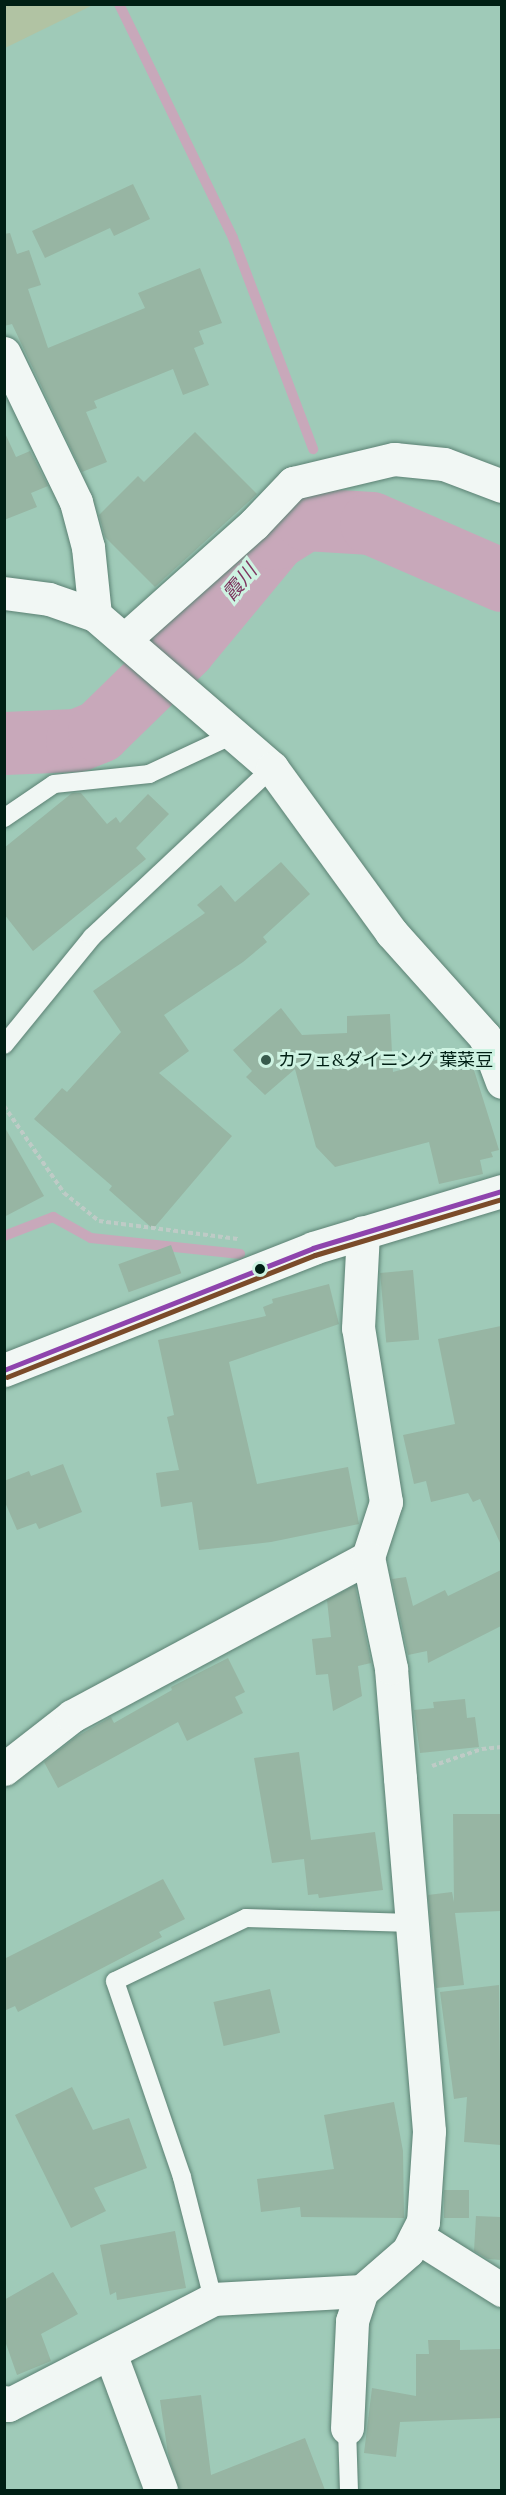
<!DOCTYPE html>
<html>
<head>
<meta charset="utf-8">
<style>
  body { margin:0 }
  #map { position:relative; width:506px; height:2495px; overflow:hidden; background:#9fcab8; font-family:Lora,"Noto Sans JP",serif }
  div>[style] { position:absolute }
  .green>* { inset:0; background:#b1c3a3 }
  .stream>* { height:10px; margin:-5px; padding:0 5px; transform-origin:5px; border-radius:5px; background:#c8a8ba }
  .river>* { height:63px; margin:-31.5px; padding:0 31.5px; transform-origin:31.5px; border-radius:31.5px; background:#c8a8ba }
  .building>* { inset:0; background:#97b5a3; transform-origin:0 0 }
  .path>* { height:4px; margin-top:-2px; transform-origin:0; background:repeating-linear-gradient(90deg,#becbc6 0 4.5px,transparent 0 7.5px) }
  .roads { filter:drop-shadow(0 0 2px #5b8173) drop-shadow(0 0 2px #5b8173) }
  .lane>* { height:18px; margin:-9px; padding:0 9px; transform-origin:9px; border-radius:9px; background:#f1f7f4 }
  .street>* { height:33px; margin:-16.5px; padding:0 16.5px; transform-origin:16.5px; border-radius:16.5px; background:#f1f7f4 }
  .secondary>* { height:33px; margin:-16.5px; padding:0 16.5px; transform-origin:16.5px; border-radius:16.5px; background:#f1f7f4 }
  .primary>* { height:33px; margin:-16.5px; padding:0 16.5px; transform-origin:16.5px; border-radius:16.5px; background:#f1f7f4 }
  .bus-1>* { height:4.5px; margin:-2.25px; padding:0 2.25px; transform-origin:2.25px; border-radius:2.25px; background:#8e44ad }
  .bus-2>* { height:4.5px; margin:-2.25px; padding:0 2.25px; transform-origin:2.25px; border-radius:2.25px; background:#7a4b2a }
  .dots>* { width:16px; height:16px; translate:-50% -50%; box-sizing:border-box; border:3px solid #cef3e2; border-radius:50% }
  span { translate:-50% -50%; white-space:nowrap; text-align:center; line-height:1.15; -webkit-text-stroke:6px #cef3e2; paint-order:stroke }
  .poi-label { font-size:18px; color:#001f14 }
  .left { translate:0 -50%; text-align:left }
  .water-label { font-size:20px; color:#7d345f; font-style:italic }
  .frame { position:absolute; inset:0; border:6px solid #001f14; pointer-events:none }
</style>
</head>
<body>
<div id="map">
  <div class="green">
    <div style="clip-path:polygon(5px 4px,93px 4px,93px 5px,5px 48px)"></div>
  </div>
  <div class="stream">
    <div style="left:119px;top:4px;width:260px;rotate:64deg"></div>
    <div style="left:233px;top:238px;width:226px;rotate:69.2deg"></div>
    <div style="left:333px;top:503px;width:18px;rotate:68deg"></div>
    <div style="left:4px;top:1236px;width:53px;rotate:-21.2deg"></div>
    <div style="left:53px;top:1217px;width:43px;rotate:28.9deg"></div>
    <div style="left:91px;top:1238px;width:150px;rotate:6.1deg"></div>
  </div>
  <div class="river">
    <div style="left:4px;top:743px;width:73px;rotate:-2.4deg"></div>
    <div style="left:77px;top:740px;width:24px;rotate:-22deg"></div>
    <div style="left:99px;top:731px;width:119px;rotate:-44.3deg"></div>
    <div style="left:184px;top:648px;width:143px;rotate:-50.4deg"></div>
    <div style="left:275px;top:538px;width:36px;rotate:-32deg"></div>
    <div style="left:306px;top:519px;width:65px;rotate:3.5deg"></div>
    <div style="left:371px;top:523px;width:143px;rotate:23.5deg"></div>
  </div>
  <div class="building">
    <div style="clip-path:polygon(133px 184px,150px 219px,114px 236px,110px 228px,45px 258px,32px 231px)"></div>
    <div style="clip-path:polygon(10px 233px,17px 254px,29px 250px,41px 285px,28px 289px,48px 348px,145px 308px,138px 293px,200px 268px,222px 323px,199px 331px,204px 344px,194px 348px,209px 385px,183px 395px,173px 369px,94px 401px,97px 408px,86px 412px,107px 462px,82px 472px,12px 324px,4px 326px,4px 234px)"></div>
    <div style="clip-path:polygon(4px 431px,16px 457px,30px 451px,48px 486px,31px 493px,37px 507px,4px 520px)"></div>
    <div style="clip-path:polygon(195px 432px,257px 494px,155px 587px,105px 537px,99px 515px,138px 476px,144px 482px)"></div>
    <div style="clip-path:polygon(72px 793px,81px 793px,107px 824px,116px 817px,120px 823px,148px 794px,169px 814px,136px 848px,146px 859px,33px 951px,4px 914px,4px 848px)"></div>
    <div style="clip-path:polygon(281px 862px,310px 894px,263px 937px,267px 942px,243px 962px,164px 1015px,189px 1051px,159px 1073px,232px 1136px,153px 1229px,109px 1190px,112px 1186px,34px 1119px,62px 1088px,67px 1092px,121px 1032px,93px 991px,205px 913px,197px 905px,221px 885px,235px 902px)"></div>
    <div style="clip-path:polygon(281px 1008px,302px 1035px,347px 1033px,347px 1016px,390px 1014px,393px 1072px,468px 1051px,499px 1150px,491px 1152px,493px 1157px,480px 1160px,483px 1174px,439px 1184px,429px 1142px,335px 1167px,316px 1147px,295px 1069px,265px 1095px,246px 1077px,252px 1071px,233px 1050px)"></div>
    <div style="clip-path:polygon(4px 1126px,44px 1196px,4px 1217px)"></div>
    <div style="left:171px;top:1245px;width:30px;height:56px;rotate:70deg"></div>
    <div style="left:413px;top:1270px;width:70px;height:33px;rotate:85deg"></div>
    <div style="clip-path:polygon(329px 1284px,339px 1324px,229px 1362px,257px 1484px,348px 1467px,359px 1524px,271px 1542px,199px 1550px,192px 1502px,161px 1507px,156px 1473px,179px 1470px,167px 1417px,174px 1415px,158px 1340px,266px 1316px,263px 1307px,273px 1303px,272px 1299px)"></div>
    <div style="clip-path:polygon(501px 1326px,501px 1545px,480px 1499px,473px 1502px,468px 1493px,431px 1502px,426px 1481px,414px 1484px,403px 1435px,455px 1424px,438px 1339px)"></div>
    <div style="clip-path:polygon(63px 1464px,82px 1512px,39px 1529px,36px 1523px,17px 1530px,4px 1500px,4px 1481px,29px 1471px,31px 1476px)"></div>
    <div style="clip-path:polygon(501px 1570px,501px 1626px,428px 1663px,427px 1651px,408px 1655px,392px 1579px,406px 1577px,413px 1606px,445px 1590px,448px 1596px)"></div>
    <div style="clip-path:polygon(355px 1585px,371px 1663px,358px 1666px,362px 1696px,333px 1711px,328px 1674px,316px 1675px,312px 1639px,331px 1637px,327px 1600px)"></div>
    <div style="clip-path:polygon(228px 1658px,245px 1692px,235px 1697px,243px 1713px,187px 1741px,178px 1722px,58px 1788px,44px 1762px,76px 1737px,111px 1717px,114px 1723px,172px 1690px,171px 1687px)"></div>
    <div style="clip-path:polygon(465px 1699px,467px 1718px,475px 1717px,479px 1747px,420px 1753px,414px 1710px,434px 1708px,433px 1702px)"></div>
    <div style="clip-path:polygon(299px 1752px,311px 1840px,375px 1832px,383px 1890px,319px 1898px,318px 1894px,308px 1895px,304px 1859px,272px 1863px,254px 1758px)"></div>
    <div style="clip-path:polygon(453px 1814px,501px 1814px,501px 1911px,455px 1913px,464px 1985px,436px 1988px,428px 1895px,452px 1892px,454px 1902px)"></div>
    <div style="clip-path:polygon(163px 1879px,185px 1919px,159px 1932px,162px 1937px,18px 2012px,15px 2006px,4px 2011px,4px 1959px)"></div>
    <div style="clip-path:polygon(499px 1985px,501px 2145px,464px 2142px,467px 2097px,454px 2099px,440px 1992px)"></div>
    <div style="left:270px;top:1989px;width:45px;height:58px;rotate:77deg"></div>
    <div style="clip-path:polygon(72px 2087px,93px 2130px,129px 2118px,147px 2168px,94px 2188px,106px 2211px,71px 2228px,15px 2115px)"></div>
    <div style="clip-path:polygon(394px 2102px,403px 2151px,404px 2218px,301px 2217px,300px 2207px,261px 2212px,257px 2179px,334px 2169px,324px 2115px)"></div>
    <div style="left:444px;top:2190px;width:25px;height:28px"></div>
    <div style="clip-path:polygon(476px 2216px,501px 2217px,501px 2260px,488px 2259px,474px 2251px)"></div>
    <div style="clip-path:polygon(175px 2231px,186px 2288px,117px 2300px,116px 2292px,110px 2295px,100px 2245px)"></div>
    <div style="clip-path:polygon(53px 2272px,78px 2314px,41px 2334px,51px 2361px,17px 2375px,4px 2338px,4px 2300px)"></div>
    <div style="clip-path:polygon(428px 2340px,460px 2340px,460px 2350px,501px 2349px,501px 2418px,400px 2422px,396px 2457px,364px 2453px,372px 2388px,416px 2396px,416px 2354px,429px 2354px)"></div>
    <div style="clip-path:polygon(201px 2395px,211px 2475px,305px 2438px,325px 2490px,179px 2490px,168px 2454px,160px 2400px)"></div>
  </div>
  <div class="path">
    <div style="left:4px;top:1106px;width:106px;rotate:55.4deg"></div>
    <div style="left:64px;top:1193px;width:45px;rotate:38.7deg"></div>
    <div style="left:99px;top:1221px;width:140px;rotate:7.4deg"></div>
    <div style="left:432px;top:1766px;width:53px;rotate:-18.8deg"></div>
    <div style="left:482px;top:1749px;width:20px;rotate:-6deg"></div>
  </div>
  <div class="roads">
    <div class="lane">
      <div style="left:4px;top:818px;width:60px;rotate:-34.2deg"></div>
      <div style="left:54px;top:784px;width:96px;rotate:-6deg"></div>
      <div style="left:149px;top:774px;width:97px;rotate:-25deg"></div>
      <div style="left:4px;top:1045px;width:139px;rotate:-50.8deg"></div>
      <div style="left:92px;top:937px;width:247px;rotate:-43.2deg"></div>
      <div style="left:213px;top:2299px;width:126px;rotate:-104.3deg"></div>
      <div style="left:182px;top:2177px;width:207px;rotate:-108.9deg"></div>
      <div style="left:115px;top:1981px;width:145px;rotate:-25.7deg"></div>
      <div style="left:246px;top:1918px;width:166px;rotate:1.7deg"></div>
      <div style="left:347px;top:2428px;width:62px;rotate:88.2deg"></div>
    </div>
    <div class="street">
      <div style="left:4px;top:353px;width:165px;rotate:64.2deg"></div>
      <div style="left:76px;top:502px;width:47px;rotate:75.1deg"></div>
      <div style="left:88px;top:547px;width:68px;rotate:84.1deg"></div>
      <div style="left:125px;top:639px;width:173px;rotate:-41.7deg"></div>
      <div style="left:254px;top:524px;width:57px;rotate:-46.4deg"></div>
      <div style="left:293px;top:483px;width:104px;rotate:-13.4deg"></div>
      <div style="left:394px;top:459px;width:50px;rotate:5.7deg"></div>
      <div style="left:444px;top:464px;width:62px;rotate:20.8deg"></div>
      <div style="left:4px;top:1769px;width:86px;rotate:-37.9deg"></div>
      <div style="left:72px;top:1716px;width:336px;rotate:-28.2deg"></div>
      <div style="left:368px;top:1557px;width:58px;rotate:-71.9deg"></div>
      <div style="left:386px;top:1502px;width:176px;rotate:-99.1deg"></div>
      <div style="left:358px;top:1328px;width:96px;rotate:-87deg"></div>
      <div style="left:416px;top:2236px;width:102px;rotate:32.1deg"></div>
      <div style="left:110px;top:2353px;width:146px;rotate:69.6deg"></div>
      <div style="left:4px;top:2402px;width:5px;rotate:37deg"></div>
      <div style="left:8px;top:2405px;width:231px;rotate:-27.3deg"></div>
      <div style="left:213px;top:2299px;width:149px;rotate:-3.1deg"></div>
      <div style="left:362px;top:2291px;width:61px;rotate:-41deg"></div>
      <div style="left:408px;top:2251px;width:33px;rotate:-63deg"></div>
      <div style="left:423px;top:2222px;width:91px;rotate:-86.2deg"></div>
      <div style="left:429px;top:2131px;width:354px;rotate:-94.7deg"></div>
      <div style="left:400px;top:1778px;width:110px;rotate:-94.7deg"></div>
      <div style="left:391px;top:1668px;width:113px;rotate:-101.7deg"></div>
      <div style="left:347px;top:2428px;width:107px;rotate:-87.3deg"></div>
      <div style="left:352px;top:2321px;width:32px;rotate:-72deg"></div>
    </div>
    <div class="secondary">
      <div style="left:4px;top:593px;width:45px;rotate:7.6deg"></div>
      <div style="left:49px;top:599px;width:49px;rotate:19.2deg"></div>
      <div style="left:95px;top:615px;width:234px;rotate:40.8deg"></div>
      <div style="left:272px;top:768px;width:203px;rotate:54deg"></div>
      <div style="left:391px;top:932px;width:141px;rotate:48.2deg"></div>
      <div style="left:485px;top:1037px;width:48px;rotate:69.3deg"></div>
    </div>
    <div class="primary">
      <div style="left:4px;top:1370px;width:332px;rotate:-21.5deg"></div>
      <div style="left:313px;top:1248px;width:197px;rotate:-16.8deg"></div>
    </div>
  </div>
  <div class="bus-1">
    <div style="left:4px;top:1370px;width:332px;rotate:-21.5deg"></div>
    <div style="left:313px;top:1248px;width:197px;rotate:-16.8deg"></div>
  </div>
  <div class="bus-2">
    <div style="left:7px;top:1377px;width:331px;rotate:-21.6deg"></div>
    <div style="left:315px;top:1255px;width:195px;rotate:-16.7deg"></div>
  </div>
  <div class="dots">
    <div style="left:266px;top:1060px;background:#385b4d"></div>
    <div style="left:260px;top:1269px;background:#001f14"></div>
  </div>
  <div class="poi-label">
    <span class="left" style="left:278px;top:1060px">カフェ&amp;ダイニング 葉菜豆</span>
  </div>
  <div class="water-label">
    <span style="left:239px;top:582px;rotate:-50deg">霞川</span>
  </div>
  <div class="frame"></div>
</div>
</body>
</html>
